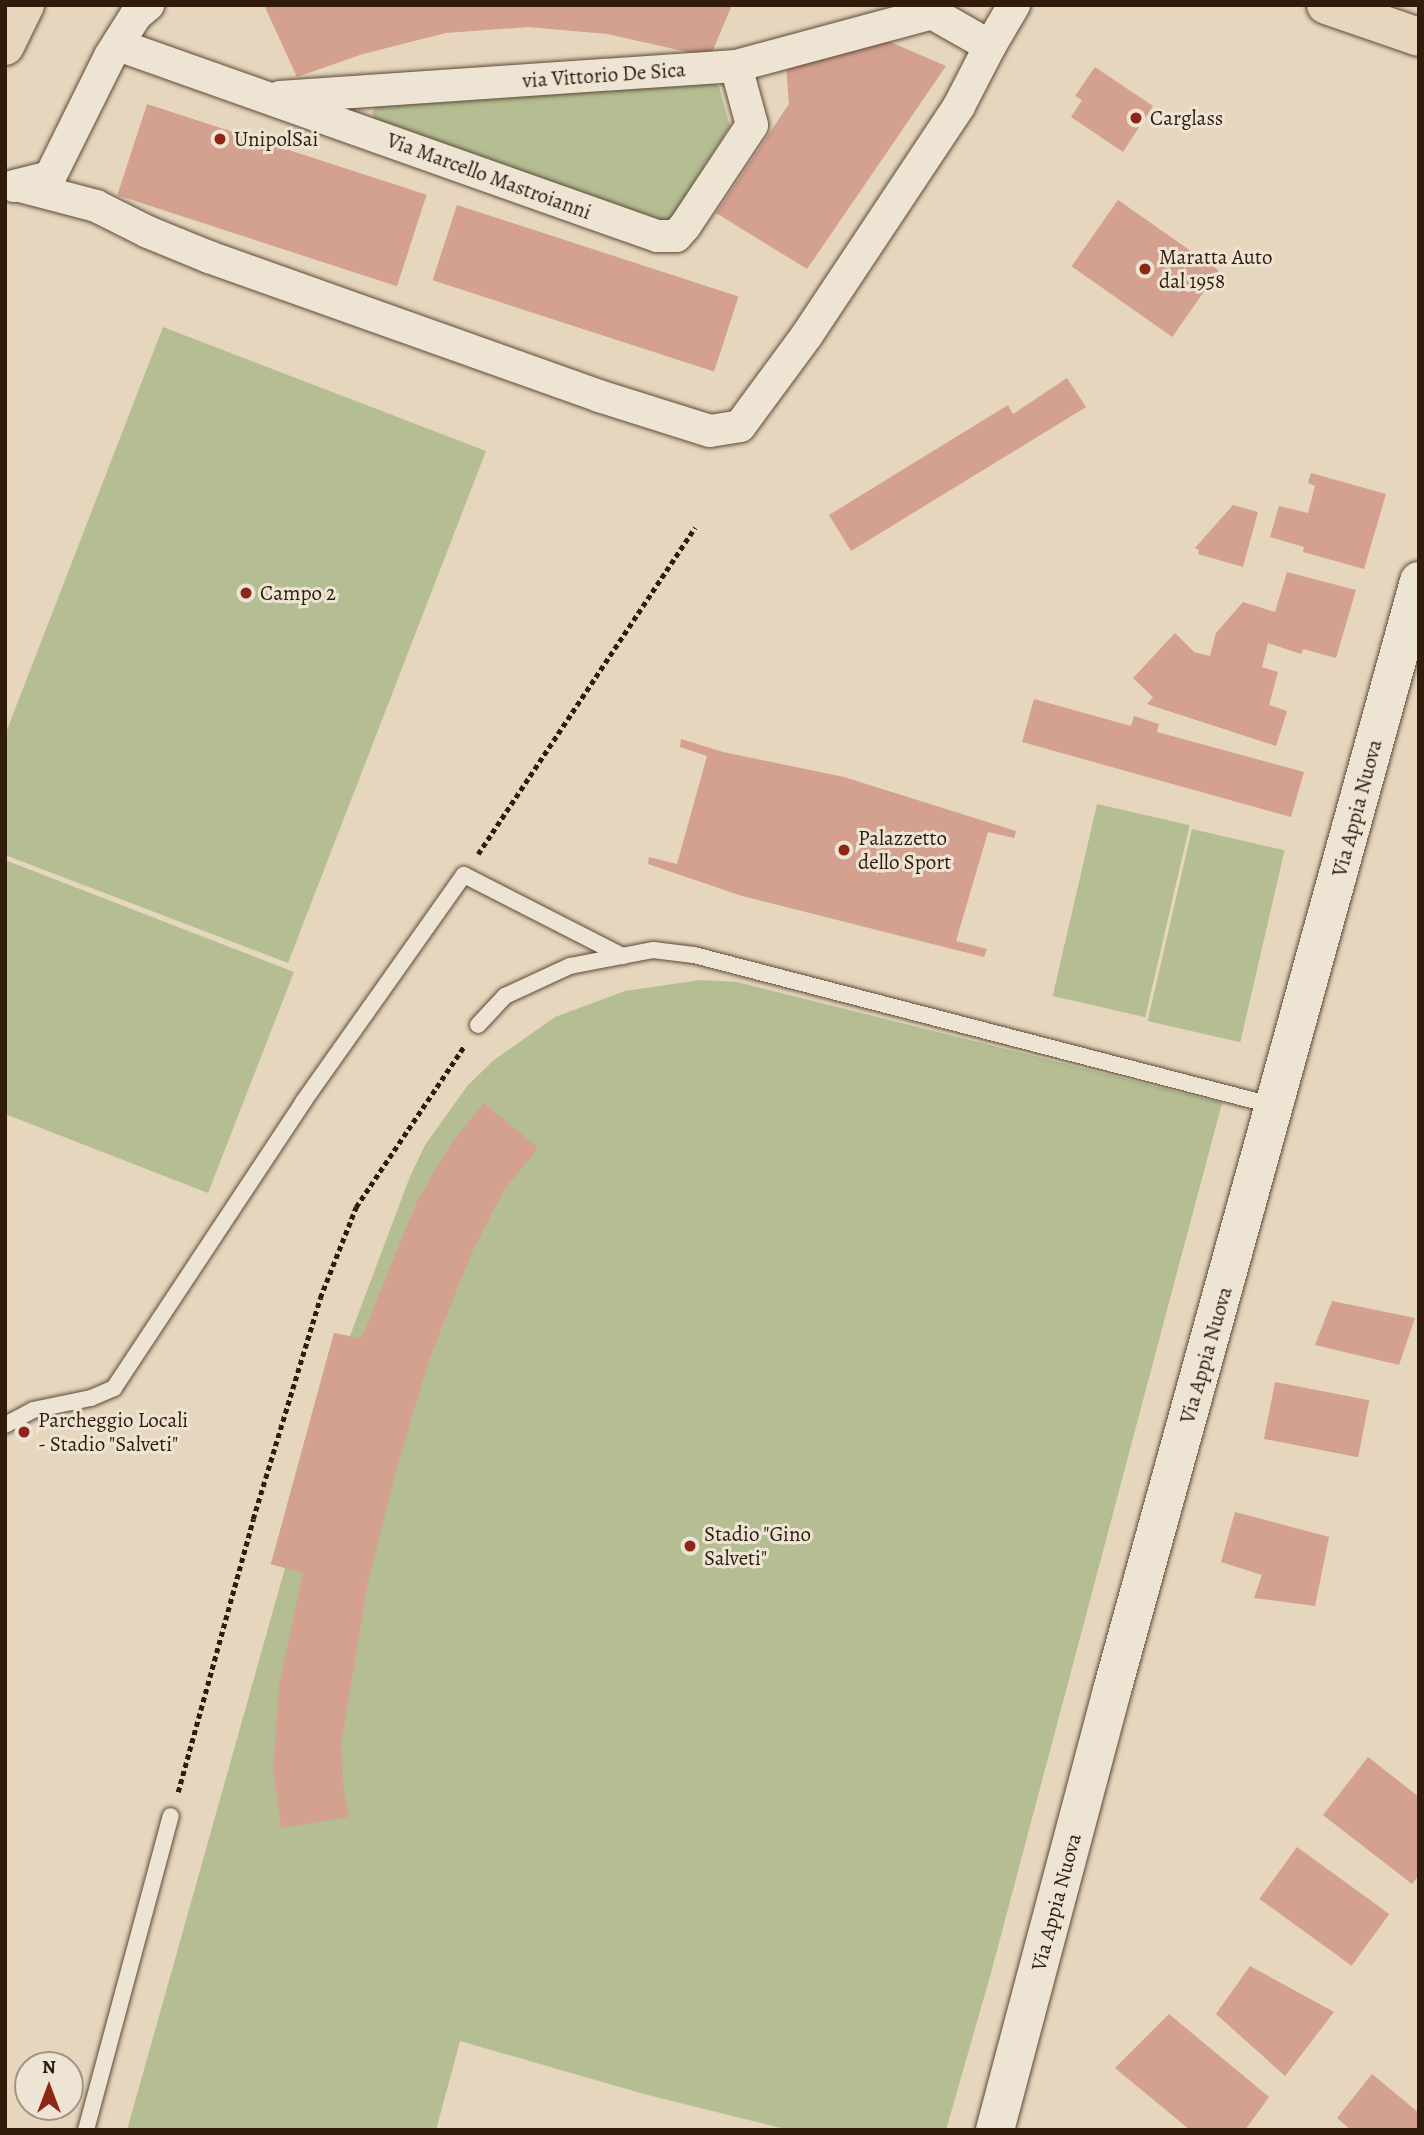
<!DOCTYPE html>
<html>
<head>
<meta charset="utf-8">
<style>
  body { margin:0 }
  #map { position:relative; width:1424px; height:2135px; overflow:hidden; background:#e5d6bd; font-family:Alegreya,serif }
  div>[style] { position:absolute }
  .green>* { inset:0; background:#b4be92; transform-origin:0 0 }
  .building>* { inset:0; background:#d4a090; transform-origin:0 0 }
  .path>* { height:4.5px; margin-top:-2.25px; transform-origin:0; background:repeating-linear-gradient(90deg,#311c0c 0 5px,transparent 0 8.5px) }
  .roads { filter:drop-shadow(0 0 2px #5e4a38) drop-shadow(0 0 2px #5e4a38) }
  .lane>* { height:16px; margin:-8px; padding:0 8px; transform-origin:8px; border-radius:8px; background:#eee4d4 }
  .street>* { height:32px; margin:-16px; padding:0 16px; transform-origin:16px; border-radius:16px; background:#eee4d4 }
  .secondary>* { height:38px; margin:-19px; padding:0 19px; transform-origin:19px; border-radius:19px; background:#eee4d4 }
  .primary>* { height:38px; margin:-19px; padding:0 19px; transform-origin:19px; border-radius:19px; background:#e5d6bd }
  .dots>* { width:19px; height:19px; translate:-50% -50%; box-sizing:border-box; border:4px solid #eee4d4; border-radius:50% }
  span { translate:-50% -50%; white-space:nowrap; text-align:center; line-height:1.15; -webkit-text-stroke:6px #eee4d4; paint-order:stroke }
  .street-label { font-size:21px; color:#311c0c }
  .poi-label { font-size:21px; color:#311c0c }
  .left { translate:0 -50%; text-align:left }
  .frame { position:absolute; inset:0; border:7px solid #311c0c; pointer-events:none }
  .north { position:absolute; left:14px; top:2051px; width:70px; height:70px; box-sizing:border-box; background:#eee4d4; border:2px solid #a29484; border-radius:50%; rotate:0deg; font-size:19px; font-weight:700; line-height:28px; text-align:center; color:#311c0c }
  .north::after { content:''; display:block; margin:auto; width:24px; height:32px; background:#8f2418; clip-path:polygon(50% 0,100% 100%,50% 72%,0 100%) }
</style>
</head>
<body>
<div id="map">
  <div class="green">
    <div style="clip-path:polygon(703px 77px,719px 87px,730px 126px,671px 218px,659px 223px,383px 130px,372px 114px,378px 100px)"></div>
    <div style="clip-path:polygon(163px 327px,486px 451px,288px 963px,5px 855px,5px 735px)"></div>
    <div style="left:1097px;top:804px;width:95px;height:197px;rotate:13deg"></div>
    <div style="left:1192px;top:829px;width:95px;height:197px;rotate:13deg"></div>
    <div style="clip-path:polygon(5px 860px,294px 972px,208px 1193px,5px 1114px)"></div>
    <div style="clip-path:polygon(700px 980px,737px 982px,1222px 1103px,991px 1973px,946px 2130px,789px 2130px,644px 2094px,460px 2041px,436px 2130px,127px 2130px,285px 1568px,271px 1564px,334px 1333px,350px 1336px,409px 1179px,425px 1145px,468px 1085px,494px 1060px,555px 1017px,625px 991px)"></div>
  </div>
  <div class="building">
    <div style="clip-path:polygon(264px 5px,732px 5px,710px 57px,607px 34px,528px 27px,446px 33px,363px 54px,297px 77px)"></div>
    <div style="clip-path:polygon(881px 38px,946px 66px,807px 269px,716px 213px,789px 104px,786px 65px)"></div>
    <div style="clip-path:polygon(1095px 67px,1153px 106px,1123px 152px,1071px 117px,1082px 100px,1075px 96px)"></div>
    <div style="left:147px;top:104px;width:294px;height:96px;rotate:18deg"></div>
    <div style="left:1118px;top:200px;width:123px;height:81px;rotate:35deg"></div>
    <div style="left:457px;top:205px;width:296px;height:79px;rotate:18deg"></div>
    <div style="clip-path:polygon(1067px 378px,1086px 407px,851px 551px,829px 515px,1008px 405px,1013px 414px)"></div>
    <div style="clip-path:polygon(1311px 473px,1386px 494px,1364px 569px,1303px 552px,1304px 547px,1270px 537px,1279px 506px,1308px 513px,1315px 486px,1308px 483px)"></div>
    <div style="clip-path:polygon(1233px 505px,1258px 512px,1243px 567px,1198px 554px,1199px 550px,1195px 548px)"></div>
    <div style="clip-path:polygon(1287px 572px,1356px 590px,1336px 658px,1303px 649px,1301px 654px,1268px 643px,1262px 667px,1278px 672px,1269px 705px,1287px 711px,1276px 746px,1147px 704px,1153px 697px,1133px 678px,1175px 633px,1194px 652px,1210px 656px,1216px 633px,1243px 602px,1275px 612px)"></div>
    <div style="clip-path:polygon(1034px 699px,1131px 726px,1134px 716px,1159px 724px,1157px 732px,1304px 772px,1291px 817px,1022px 742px)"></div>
    <div style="clip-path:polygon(681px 739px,723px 752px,844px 777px,1016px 831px,1014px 838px,988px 832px,956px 941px,987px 949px,984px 957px,742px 896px,648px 864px,649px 857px,677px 864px,707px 756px,680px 747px)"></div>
    <div style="clip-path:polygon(484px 1103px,538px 1148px,504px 1190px,471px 1254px,429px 1360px,397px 1467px,368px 1582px,341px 1745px,344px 1791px,349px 1817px,281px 1828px,273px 1769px,279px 1686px,303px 1573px,271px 1564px,334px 1333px,361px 1339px,418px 1199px,452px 1142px)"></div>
    <div style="clip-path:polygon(1332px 1301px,1415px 1318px,1399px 1365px,1315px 1345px)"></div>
    <div style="left:1275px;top:1382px;width:96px;height:58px;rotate:11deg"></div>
    <div style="clip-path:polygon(1235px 1512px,1329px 1537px,1315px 1606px,1254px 1598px,1262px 1575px,1221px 1562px)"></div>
    <div style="clip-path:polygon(1368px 1757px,1419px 1797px,1419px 1875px,1412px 1884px,1323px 1815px)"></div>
    <div style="left:1297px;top:1847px;width:114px;height:64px;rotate:36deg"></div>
    <div style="clip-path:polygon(1250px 1966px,1334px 2012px,1285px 2076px,1216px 2014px)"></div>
    <div style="clip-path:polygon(1169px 2014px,1269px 2097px,1245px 2130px,1190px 2130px,1115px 2068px)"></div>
    <div style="clip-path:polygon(1372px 2074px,1419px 2113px,1419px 2130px,1351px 2130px,1337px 2118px)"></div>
  </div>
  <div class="path">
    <div style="left:478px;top:854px;width:392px;rotate:-56.4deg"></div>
    <div style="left:178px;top:1792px;width:283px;rotate:-74.6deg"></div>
    <div style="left:253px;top:1519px;width:231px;rotate:-73.1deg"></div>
    <div style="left:320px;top:1298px;width:98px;rotate:-68.4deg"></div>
    <div style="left:356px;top:1207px;width:195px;rotate:-56.1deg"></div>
  </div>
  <div class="roads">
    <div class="lane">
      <div style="left:478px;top:1025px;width:40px;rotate:-47deg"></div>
      <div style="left:505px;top:996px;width:72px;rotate:-24.8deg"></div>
      <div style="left:570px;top:966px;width:85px;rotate:-10.9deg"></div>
      <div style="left:653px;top:950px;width:41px;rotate:7deg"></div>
      <div style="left:694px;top:955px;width:600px;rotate:14.57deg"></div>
      <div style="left:5px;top:1425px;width:32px;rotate:-28deg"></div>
      <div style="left:33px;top:1410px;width:59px;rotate:-11.7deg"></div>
      <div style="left:91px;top:1398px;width:25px;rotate:-23deg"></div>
      <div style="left:114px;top:1388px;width:343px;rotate:-56.5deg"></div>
      <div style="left:303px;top:1102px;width:278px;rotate:-54.7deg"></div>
      <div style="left:464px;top:875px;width:178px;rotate:27.1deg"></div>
      <div style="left:86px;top:2130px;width:325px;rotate:-74.9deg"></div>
    </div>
    <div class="street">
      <div style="left:918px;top:5px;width:83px;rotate:29.7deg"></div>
      <div style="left:990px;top:46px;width:48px;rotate:-59.7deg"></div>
      <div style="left:118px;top:45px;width:572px;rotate:19.51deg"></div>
      <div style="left:657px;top:236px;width:19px"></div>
      <div style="left:676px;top:236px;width:13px;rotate:-48deg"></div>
      <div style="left:685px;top:226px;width:121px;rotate:-56.4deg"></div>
      <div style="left:752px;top:125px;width:61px;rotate:-105.2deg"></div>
      <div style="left:280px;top:97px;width:457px;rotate:-3.9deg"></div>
      <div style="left:736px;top:66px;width:203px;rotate:-15.1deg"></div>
      <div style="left:14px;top:186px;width:37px;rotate:-14deg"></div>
      <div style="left:50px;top:177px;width:135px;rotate:-63.6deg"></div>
      <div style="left:110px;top:56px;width:49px;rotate:-57.6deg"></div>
      <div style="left:136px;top:15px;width:16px;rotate:-40deg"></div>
      <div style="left:20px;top:186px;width:79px;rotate:14.7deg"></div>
      <div style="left:96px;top:206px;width:58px;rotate:26.6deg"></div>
      <div style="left:148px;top:232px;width:66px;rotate:22.3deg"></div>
      <div style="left:209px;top:257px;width:414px;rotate:19.6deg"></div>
      <div style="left:599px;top:396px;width:116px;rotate:17.5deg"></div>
      <div style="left:710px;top:431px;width:30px;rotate:-9deg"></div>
      <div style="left:740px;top:426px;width:113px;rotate:-53.6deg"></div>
      <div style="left:807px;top:335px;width:275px;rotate:-56.4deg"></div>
      <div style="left:959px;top:106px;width:68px;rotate:-62.7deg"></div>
    </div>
    <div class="secondary">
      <div style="left:995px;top:2130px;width:451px;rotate:-75.1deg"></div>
      <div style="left:1111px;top:1694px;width:1155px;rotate:-74.53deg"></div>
    </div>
    <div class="primary">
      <div style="left:1326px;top:5px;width:98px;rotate:19deg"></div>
      <div style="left:5px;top:46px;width:46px;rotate:-64deg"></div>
    </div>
  </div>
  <div class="dots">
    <div style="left:1136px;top:118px;background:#8f2418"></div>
    <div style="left:220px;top:139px;background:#8f2418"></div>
    <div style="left:1145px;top:269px;background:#8f2418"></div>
    <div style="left:246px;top:593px;background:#8f2418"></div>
    <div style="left:844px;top:850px;background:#8f2418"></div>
    <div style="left:24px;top:1432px;background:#8f2418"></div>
    <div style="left:690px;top:1546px;background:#8f2418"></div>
  </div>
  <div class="street-label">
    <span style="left:604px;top:75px;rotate:-4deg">via Vittorio De Sica</span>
    <span style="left:489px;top:176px;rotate:20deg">Via Marcello Mastroianni</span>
    <span style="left:1357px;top:808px;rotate:-75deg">Via Appia Nuova</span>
    <span style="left:1206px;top:1355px;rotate:-74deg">Via Appia Nuova</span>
    <span style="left:1056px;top:1902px;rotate:-75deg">Via Appia Nuova</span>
  </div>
  <div class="poi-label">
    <span class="left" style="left:1150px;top:118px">Carglass</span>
    <span class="left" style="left:234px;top:139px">UnipolSai</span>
    <span class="left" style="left:1159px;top:269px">Maratta Auto<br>dal 1958</span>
    <span class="left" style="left:260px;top:593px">Campo 2</span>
    <span class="left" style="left:858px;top:850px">Palazzetto<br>dello Sport</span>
    <span class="left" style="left:38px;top:1432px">Parcheggio Locali<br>- Stadio "Salveti"</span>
    <span class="left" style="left:704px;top:1546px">Stadio "Gino<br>Salveti"</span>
  </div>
  <div class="frame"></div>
  <div class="north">N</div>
</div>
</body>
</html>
